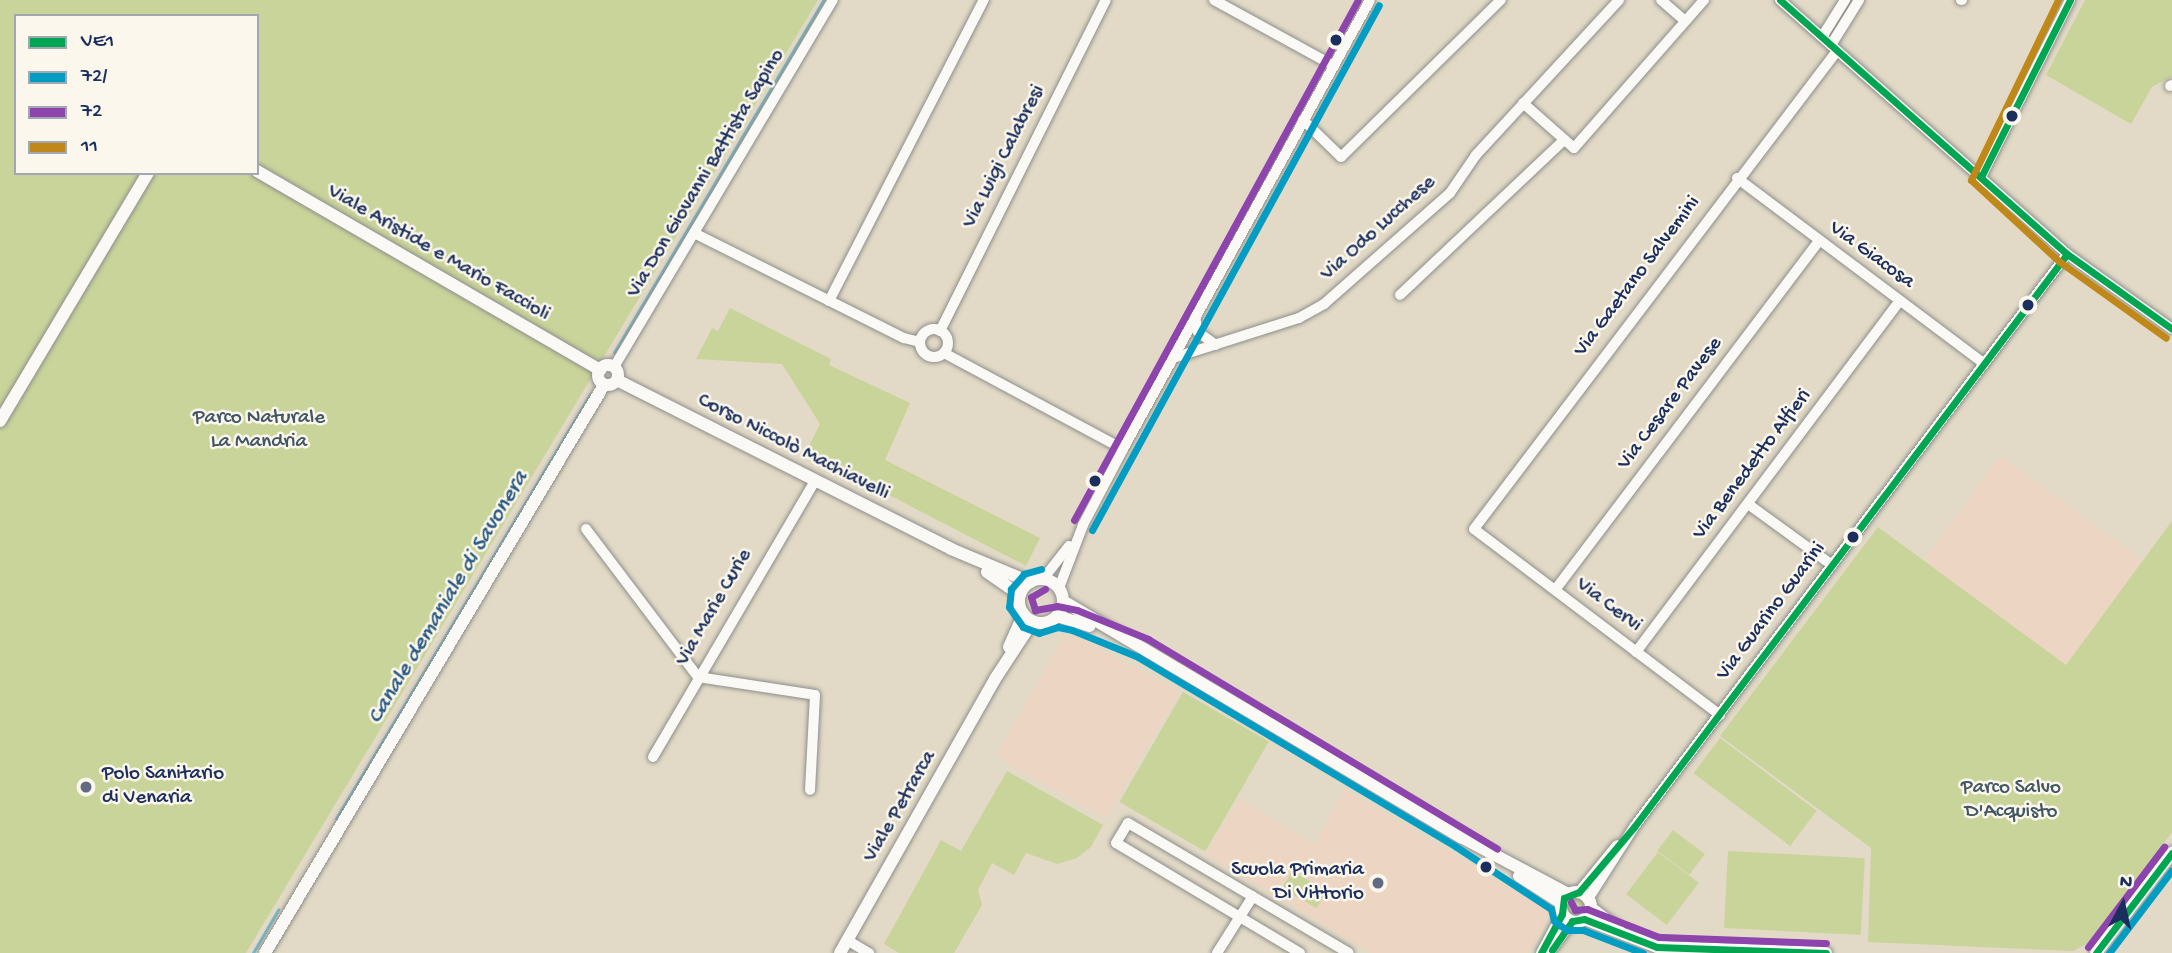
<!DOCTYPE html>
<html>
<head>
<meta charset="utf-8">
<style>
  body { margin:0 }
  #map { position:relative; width:2172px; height:953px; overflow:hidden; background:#e2dac6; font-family:"Gochi Hand",sans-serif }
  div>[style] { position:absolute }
  .built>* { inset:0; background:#ecd6c3; transform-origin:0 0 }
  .green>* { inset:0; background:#c9d49a; transform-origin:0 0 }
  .round { border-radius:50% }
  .stream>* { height:2.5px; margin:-1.25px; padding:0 1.25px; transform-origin:1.25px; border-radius:1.25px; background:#76b8c7 }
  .roads { filter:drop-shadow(0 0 2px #8e8e8c) drop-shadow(0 0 2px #8e8e8c) }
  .minor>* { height:10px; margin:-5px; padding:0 5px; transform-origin:5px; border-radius:5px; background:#fbf9f6 }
  .minor>.ring { margin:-5px; padding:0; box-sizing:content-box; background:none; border:10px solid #fbf9f6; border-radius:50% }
  .tertiary>* { height:12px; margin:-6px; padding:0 6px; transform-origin:6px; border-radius:6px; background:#fbf9f6 }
  .tertiary>.ring { margin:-6px; padding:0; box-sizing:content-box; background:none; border:12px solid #fbf9f6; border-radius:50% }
  .bus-1>* { height:7px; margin:-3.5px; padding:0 3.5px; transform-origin:3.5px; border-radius:3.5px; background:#00a651 }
  .bus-2>* { height:7px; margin:-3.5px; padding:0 3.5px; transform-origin:3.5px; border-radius:3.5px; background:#039dc3 }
  .bus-3>* { height:7px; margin:-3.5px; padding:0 3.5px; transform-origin:3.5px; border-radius:3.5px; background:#8e44ad }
  .bus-4>* { height:7px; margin:-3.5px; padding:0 3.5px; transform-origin:3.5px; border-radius:3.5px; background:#c08818 }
  .dots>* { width:19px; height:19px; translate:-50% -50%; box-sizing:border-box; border:4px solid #fbf7ec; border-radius:50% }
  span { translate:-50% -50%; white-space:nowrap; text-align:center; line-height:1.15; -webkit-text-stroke:5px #fbf7ec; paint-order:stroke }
  .street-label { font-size:21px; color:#1b2f5e }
  .park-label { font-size:21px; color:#425764 }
  .poi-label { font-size:21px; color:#1b2f5e }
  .left { translate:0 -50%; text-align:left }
  .right { translate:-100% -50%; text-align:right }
  .water-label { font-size:23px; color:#2a5a83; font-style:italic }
  .legend { position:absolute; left:14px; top:14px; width:245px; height:161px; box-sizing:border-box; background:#fbf7ec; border:2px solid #a1a7b3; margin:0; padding:9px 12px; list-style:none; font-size:21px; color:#1b2f5e }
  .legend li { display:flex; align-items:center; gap:14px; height:35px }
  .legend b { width:35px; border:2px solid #a1a7b3 }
  .north { position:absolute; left:2088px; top:869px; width:70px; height:70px; -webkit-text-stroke:5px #fbf7ec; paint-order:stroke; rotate:8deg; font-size:19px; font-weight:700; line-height:28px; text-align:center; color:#1b2f5e }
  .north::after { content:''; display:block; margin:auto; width:24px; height:32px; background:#1b2f5e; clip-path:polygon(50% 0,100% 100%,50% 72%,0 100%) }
</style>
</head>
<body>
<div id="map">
  <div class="built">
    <div style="left:2000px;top:456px;width:177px;height:130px;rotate:36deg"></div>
    <div style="clip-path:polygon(1074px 635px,1180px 691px,1106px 818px,1004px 761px,998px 752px,1063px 637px)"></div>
    <div style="clip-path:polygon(1345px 789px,1549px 911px,1551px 916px,1528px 953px,1372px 953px,1205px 854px,1239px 799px,1314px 844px)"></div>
  </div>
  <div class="green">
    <div style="clip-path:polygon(evenodd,0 0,818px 0,246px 953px,0 953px,0 0,16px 16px,257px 16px,257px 173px,16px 173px,16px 16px)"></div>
    <div style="clip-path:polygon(2085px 0,2172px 0,2172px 76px,2152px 87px,2131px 124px,2046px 75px)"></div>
    <div style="clip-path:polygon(730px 308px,831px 359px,829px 365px,910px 403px,885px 460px,1040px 538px,1026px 566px,806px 452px,820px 424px,782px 364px,696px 359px,712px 328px,718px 331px)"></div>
    <div style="clip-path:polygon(2172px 521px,2172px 832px,2094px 940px,2073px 951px,1868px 942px,1871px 848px,1720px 736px,1878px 527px,2066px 665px)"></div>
    <div style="left:1183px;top:692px;width:99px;height:127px;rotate:30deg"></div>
    <div style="left:1720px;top:738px;width:121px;height:44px;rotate:37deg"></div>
    <div style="clip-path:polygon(1007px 771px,1103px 825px,1091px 847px,1077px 858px,1057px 864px,1026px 853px,1014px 875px,992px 863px,978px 890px,982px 905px,954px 953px,899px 953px,884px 944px,941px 840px,961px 851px)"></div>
    <div style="left:1673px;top:830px;width:40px;height:26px;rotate:37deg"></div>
    <div style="left:1728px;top:851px;width:137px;height:77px;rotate:3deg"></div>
    <div style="left:1658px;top:852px;width:51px;height:53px;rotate:37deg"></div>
    <div style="left:1292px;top:871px;width:40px;height:20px;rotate:30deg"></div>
    <div class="round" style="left:1567px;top:898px;width:18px;height:18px"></div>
  </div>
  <div class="stream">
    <div style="left:614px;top:353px;width:411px;rotate:-59.3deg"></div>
    <div style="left:336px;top:819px;width:495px;rotate:-59.1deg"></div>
    <div style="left:253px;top:953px;width:50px;rotate:-59.8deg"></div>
  </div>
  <div class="roads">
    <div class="minor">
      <div style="left:1214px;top:0;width:137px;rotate:28.8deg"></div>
      <div style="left:1661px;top:0;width:32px;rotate:41deg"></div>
      <div style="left:1780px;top:0;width:383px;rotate:41.5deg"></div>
      <div style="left:2067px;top:254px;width:129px;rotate:35.5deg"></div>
      <div style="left:1961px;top:0;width:1px"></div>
      <div style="left:1822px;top:37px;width:44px;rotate:-58.1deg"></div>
      <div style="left:1831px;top:45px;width:53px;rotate:-58.1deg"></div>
      <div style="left:2170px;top:86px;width:2px;rotate:-27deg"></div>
      <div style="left:1523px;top:103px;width:68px;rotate:41.4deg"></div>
      <div style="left:1574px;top:148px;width:197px;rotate:-48.7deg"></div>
      <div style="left:1303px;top:120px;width:53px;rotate:44.2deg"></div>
      <div style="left:1341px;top:157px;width:224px;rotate:-44.5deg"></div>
      <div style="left:1981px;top:177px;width:198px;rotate:-63.3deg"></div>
      <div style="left:1737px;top:178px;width:308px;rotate:36.9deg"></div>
      <div style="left:694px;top:233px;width:235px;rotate:26.6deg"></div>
      <div style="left:904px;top:338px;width:16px;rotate:14deg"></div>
      <div style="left:1400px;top:295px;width:226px;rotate:-43.4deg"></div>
      <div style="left:829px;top:301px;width:339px;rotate:-62.8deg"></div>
      <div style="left:1195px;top:317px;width:15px;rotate:79deg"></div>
      <div style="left:1198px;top:332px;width:22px;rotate:36deg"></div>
      <div class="ring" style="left:920px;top:329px;width:18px;height:18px"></div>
      <div style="left:940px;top:331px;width:370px;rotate:-63.4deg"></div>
      <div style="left:944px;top:353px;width:203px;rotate:28.2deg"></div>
      <div style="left:1173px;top:358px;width:132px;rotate:-17.6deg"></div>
      <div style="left:1299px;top:318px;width:29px;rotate:-29deg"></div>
      <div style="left:1324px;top:304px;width:168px;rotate:-41.4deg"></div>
      <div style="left:1450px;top:193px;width:46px;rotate:-55.6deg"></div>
      <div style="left:1476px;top:155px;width:211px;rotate:-47.3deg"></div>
      <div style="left:614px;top:367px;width:427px;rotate:-59.2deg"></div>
      <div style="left:1748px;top:504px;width:104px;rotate:36deg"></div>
      <div style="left:586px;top:529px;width:186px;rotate:52.9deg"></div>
      <div style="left:698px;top:677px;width:118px;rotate:8.7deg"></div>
      <div style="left:815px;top:695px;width:95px;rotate:93deg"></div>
      <div style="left:1043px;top:579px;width:42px;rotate:-51.8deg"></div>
      <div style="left:1059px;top:588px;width:67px;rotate:-69.1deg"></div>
      <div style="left:1083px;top:525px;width:86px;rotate:-62.2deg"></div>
      <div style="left:1123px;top:449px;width:512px;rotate:-61.18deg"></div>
      <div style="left:1555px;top:590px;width:436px;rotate:-52.9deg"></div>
      <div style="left:1636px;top:652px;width:439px;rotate:-53.1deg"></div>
      <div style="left:1720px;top:715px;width:308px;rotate:-142.9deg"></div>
      <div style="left:1474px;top:529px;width:600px;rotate:-52.79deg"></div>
      <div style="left:653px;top:757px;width:320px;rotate:-59.6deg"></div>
      <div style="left:1579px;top:892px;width:60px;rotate:-51deg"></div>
      <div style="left:1588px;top:899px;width:85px;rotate:-57.4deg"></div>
      <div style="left:1634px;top:827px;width:718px;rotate:-52.92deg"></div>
      <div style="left:847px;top:940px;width:26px;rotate:31deg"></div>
      <div style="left:1217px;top:953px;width:67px;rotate:-57.7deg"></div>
      <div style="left:1300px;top:953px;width:214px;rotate:-149.1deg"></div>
      <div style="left:1116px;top:843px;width:23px;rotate:-59deg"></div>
      <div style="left:1128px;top:823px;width:256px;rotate:30.5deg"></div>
      <div style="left:1541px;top:953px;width:44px;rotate:-61.7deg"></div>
      <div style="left:1549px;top:953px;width:39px;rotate:-54deg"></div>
    </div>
    <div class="tertiary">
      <div style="left:257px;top:171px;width:397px;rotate:30.1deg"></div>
      <div class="ring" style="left:598px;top:365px;width:8px;height:8px"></div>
      <div style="left:617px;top:380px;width:374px;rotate:26.8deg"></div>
      <div style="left:951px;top:549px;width:86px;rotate:22.7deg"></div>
      <div style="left:0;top:421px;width:289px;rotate:-59.2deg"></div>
      <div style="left:987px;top:572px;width:40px;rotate:34.9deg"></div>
      <div class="ring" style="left:1019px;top:579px;width:32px;height:32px"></div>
      <div style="left:1063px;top:601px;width:463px;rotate:30.7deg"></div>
      <div style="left:1461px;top:837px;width:121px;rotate:28deg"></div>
      <div style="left:1057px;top:616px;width:34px;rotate:17deg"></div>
      <div style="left:1009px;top:647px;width:36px;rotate:-66deg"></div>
      <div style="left:1519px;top:876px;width:50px;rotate:32.7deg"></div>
      <div class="ring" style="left:1561px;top:892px;width:18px;height:18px"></div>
      <div style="left:1591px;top:908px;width:34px;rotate:37deg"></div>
      <div style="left:1584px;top:919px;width:78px;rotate:21deg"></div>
      <div style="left:1657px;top:947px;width:169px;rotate:2deg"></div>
      <div style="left:265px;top:953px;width:661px;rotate:-59.17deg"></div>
      <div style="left:840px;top:953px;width:315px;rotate:-60.5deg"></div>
      <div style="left:995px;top:679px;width:69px;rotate:-56.8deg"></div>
      <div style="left:2096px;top:953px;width:126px;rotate:-52.8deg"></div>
    </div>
  </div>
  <div class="bus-1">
    <div style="left:1780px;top:0;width:383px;rotate:41.5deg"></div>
    <div style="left:2067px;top:254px;width:129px;rotate:35.5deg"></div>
    <div style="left:1981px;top:177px;width:198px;rotate:-63.3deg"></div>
    <div style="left:1552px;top:950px;width:35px;rotate:-55deg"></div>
    <div style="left:1572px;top:921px;width:12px;rotate:-9deg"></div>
    <div style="left:1584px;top:919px;width:78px;rotate:21deg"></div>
    <div style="left:1657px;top:947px;width:169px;rotate:2deg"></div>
    <div style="left:1541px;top:953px;width:44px;rotate:-61.7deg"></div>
    <div style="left:1562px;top:914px;width:16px;rotate:-83deg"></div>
    <div style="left:1564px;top:898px;width:16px;rotate:-22deg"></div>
    <div style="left:1579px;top:892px;width:85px;rotate:-49.8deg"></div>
    <div style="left:1634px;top:827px;width:718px;rotate:-52.92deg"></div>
    <div style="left:2096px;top:953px;width:126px;rotate:-52.8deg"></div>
  </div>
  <div class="bus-2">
    <div style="left:1092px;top:530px;width:598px;rotate:-61.34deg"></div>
    <div style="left:1041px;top:569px;width:18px;rotate:164deg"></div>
    <div style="left:1024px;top:574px;width:20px;rotate:131deg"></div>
    <div style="left:1011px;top:589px;width:18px;rotate:96deg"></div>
    <div style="left:1009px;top:607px;width:24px;rotate:55deg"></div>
    <div style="left:1023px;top:627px;width:17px;rotate:21deg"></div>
    <div style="left:1039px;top:633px;width:20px;rotate:-18deg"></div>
    <div style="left:1058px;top:627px;width:14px;rotate:12deg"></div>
    <div style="left:1072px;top:630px;width:71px;rotate:22.2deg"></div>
    <div style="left:1138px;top:657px;width:369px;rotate:30.8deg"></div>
    <div style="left:1455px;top:846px;width:115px;rotate:33.3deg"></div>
    <div style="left:1551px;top:909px;width:12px;rotate:76deg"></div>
    <div style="left:1554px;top:921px;width:16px;rotate:35deg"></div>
    <div style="left:1567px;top:930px;width:16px"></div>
    <div style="left:1583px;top:930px;width:64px;rotate:21deg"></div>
    <div style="left:2109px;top:953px;width:104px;rotate:-52.8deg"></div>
  </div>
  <div class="bus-3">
    <div style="left:1074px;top:520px;width:592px;rotate:-61.36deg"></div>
    <div style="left:1045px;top:589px;width:16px;rotate:150deg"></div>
    <div style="left:1031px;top:597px;width:14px;rotate:73deg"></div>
    <div style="left:1035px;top:610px;width:22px;rotate:-10deg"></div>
    <div style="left:1057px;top:606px;width:20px;rotate:11deg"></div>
    <div style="left:1077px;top:610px;width:77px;rotate:22.2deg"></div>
    <div style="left:1148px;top:639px;width:407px;rotate:31deg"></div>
    <div style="left:1571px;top:902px;width:9px;rotate:63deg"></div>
    <div style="left:1575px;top:910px;width:12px;rotate:-5deg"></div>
    <div style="left:1587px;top:909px;width:77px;rotate:21.3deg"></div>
    <div style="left:1659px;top:937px;width:167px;rotate:2.1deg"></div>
    <div style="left:2088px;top:947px;width:126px;rotate:-52.8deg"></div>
  </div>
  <div class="bus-4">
    <div style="left:2058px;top:0;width:200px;rotate:115.8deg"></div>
    <div style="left:1971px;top:180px;width:121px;rotate:42.7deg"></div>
    <div style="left:2060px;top:262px;width:130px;rotate:35.6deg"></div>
  </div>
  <div class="dots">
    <div style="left:1336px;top:40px;background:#1b2f5e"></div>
    <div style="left:2012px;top:116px;background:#1b2f5e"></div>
    <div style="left:2028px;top:305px;background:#1b2f5e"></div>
    <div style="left:1095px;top:481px;background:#1b2f5e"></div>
    <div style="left:1853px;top:537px;background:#1b2f5e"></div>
    <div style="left:86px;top:787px;background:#616b82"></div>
    <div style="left:1486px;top:867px;background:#1b2f5e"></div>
    <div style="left:1378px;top:883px;background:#616b82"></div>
  </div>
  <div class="street-label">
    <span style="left:1005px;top:157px;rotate:-63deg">Via Luigi Calabresi</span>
    <span style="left:707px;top:174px;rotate:-59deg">Via Don Giovanni Battista Sapino</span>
    <span style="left:1379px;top:229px;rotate:-42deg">Via Odo Lucchese</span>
    <span style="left:438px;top:254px;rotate:30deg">Viale Aristide e Mario Faccioli</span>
    <span style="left:1871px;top:256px;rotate:36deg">Via Giacosa</span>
    <span style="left:1638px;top:277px;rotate:-53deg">Via Gaetano Salvemini</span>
    <span style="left:1671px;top:404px;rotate:-53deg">Via Cesare Pavese</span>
    <span style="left:793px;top:448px;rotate:27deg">Corso Niccolò Machiavelli</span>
    <span style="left:1753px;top:465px;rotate:-53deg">Via Benedetto Alfieri</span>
    <span style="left:1608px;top:606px;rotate:37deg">Via Cervi</span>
    <span style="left:715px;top:608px;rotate:-60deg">Via Marie Curie</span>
    <span style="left:1772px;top:612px;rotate:-53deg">Via Guarino Guarini</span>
    <span style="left:901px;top:807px;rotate:-60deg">Viale Petrarca</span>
  </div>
  <div class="park-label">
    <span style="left:259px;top:431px">Parco Naturale<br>La Mandria</span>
    <span style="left:2011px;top:801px">Parco Salvo<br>D'Acquisto</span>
  </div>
  <div class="poi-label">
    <span class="left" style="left:102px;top:787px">Polo Sanitario<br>di Venaria</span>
    <span class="right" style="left:1364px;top:883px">Scuola Primaria<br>Di Vittorio</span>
  </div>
  <div class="water-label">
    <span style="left:449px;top:598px;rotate:-59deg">Canale demaniale di Savonera</span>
  </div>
  <ul class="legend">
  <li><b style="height:9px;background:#00a651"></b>VE1</li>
  <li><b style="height:9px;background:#039dc3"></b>72/</li>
  <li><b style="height:9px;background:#8e44ad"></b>72</li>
  <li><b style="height:9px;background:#c08818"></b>11</li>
  </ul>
  <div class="north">N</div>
</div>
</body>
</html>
